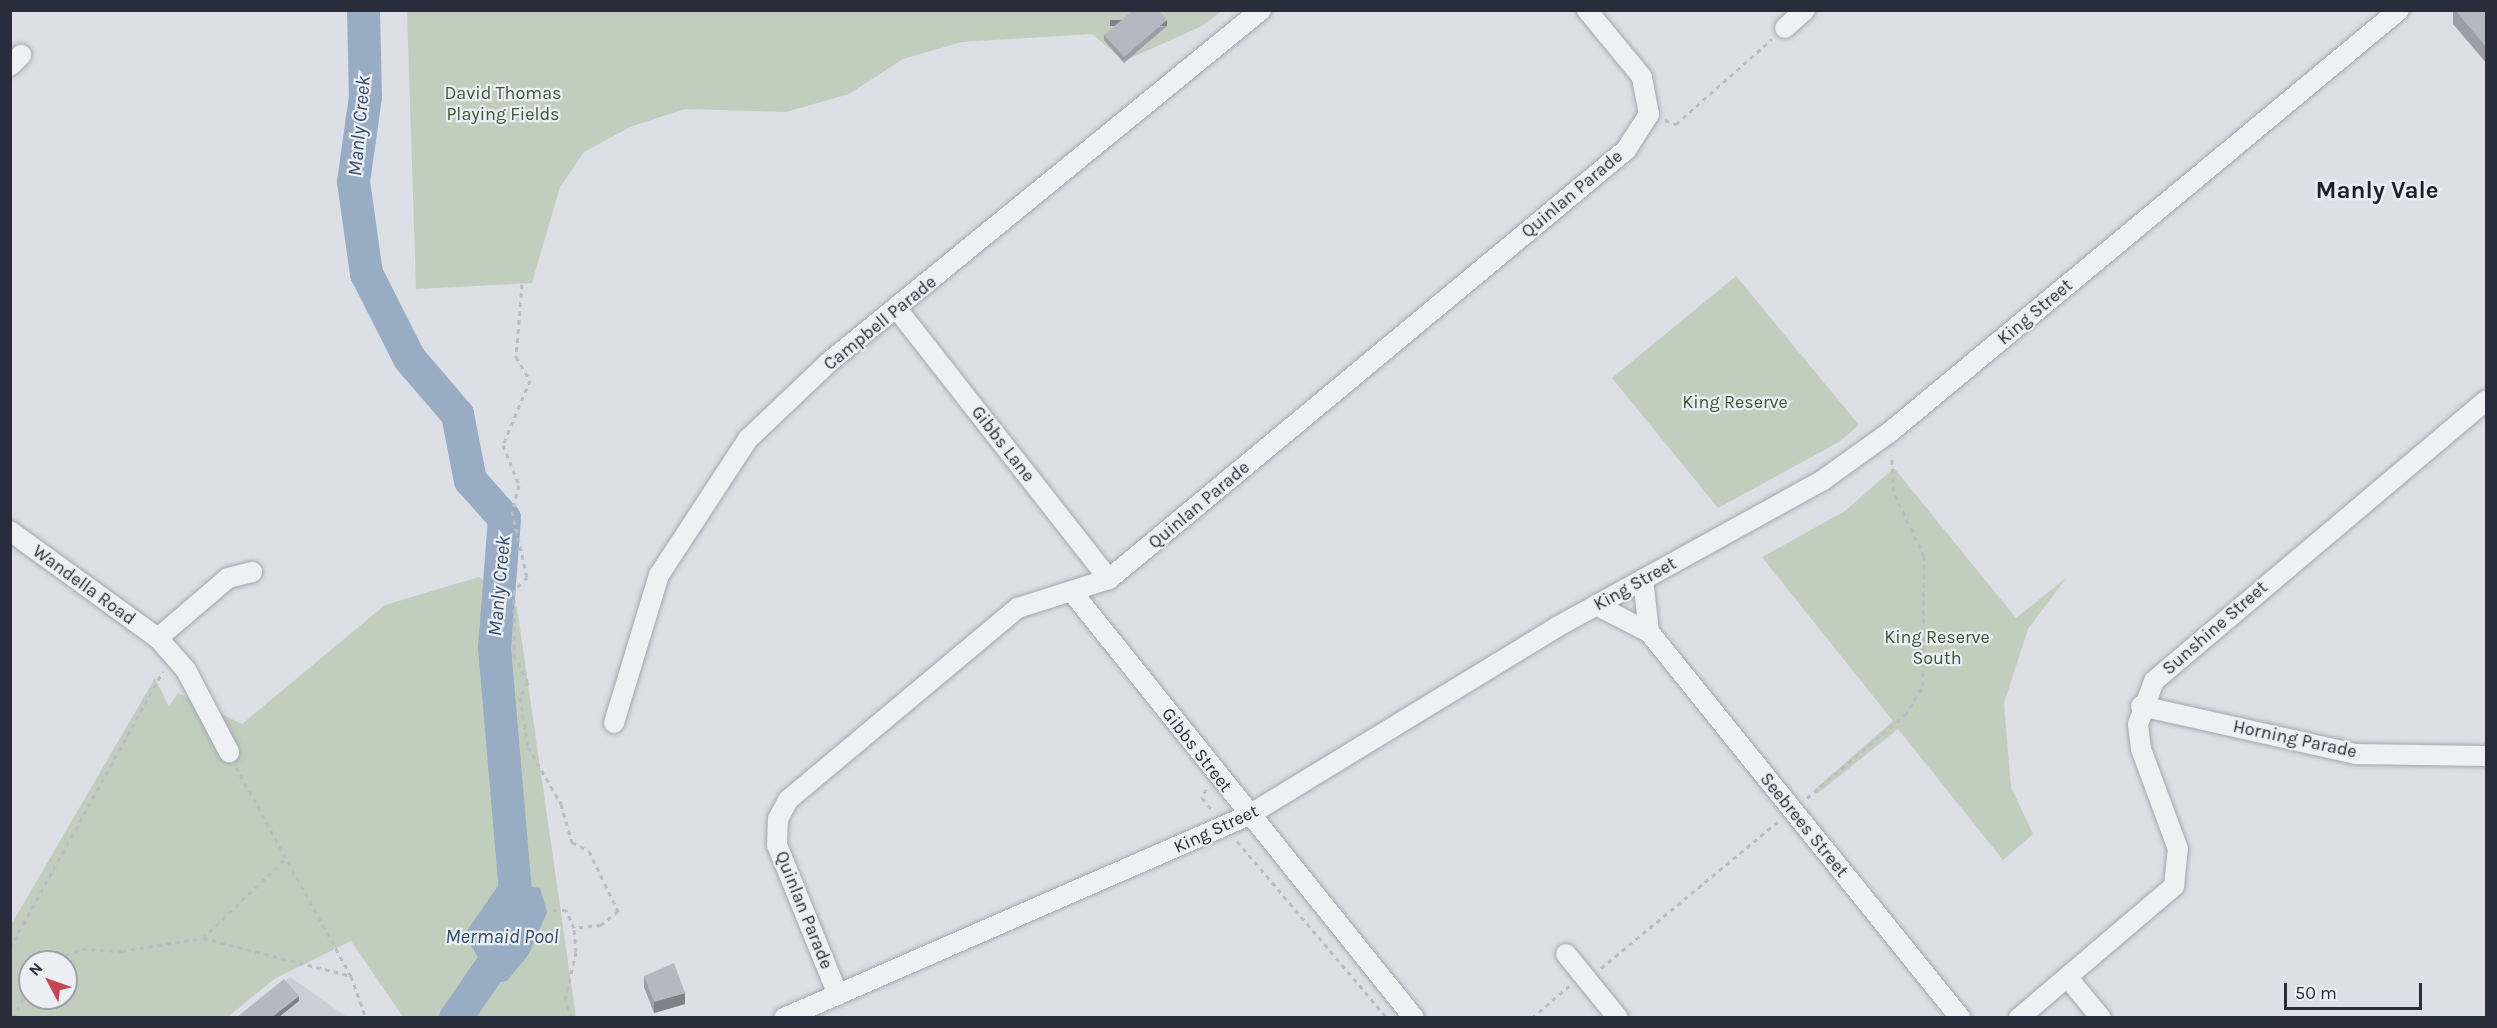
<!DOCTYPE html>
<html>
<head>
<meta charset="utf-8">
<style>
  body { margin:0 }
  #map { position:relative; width:2497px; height:1028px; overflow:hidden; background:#dcdfe5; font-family:Karla,sans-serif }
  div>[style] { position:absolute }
  .built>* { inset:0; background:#caced6 }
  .green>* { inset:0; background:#c1cebd }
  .water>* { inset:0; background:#98acc3 }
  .river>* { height:33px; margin:-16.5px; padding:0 16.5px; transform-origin:16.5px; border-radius:16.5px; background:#98acc3 }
  .path>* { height:3px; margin-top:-1.5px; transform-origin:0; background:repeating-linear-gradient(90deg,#babdc4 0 4.5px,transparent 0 9px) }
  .roads { filter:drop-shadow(0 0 2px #a2a6ae) drop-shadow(0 0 2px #a2a6ae) }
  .minor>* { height:20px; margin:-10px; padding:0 10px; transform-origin:10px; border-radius:10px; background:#eef0f4 }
  .wall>* { inset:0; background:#9b9ea6 }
  .shaded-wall>* { inset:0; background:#7e8187; transform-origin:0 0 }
  .building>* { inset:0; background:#b4b8c1 }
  span { translate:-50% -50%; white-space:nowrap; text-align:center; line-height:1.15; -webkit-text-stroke:4.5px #ebeef3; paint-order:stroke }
  .park-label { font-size:18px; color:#3a5535 }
  .street-label { font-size:18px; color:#272d3a }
  .water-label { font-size:20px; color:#344b6b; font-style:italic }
  .district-label { font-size:24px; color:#191f2b; font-weight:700 }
  .frame { position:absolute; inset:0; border:12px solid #272d3a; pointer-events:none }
  .north { position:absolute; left:18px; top:950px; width:60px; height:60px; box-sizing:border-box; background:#ebeef3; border:2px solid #9da1a9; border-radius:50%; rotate:311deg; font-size:16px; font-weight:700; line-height:24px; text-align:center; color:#272d3a }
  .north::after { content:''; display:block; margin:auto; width:21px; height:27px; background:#c44756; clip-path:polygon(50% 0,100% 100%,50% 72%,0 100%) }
  .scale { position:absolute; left:2284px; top:983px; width:138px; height:27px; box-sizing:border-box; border:3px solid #272d3a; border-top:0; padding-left:8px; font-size:18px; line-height:21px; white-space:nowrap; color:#272d3a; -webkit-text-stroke:4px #ebeef3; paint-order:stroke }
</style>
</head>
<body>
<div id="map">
  <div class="built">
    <div style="clip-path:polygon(290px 977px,347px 1017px,240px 1018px)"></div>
  </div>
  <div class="green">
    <div style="clip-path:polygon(407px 11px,1222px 11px,1202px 26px,1124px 61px,1092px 34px,962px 42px,903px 59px,849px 94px,786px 112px,685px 109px,630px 127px,584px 152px,560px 187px,532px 283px,416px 289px)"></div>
    <div style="clip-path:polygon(1736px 276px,1859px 425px,1839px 442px,1718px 508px,1612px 378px)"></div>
    <div style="clip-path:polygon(1894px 468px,2016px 618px,2066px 578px,2028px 629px,2004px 703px,2011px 787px,2033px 834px,2003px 860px,1898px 729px,1817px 794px,1814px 790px,1893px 721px,1762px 557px,1845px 511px)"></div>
    <div style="clip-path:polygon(evenodd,479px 577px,517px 607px,576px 1017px,403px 1017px,351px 941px,274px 979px,228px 1017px,11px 1018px,11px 925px,155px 678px,169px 707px,178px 693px,242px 724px,385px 605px,479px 577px,30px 962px,66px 962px,66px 998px,30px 998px,30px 962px)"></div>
  </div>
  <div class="water">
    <div style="clip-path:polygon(500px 883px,540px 888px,547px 912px,529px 954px,507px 981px,495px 983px,464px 935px)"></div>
  </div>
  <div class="river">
    <div style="left:363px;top:10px;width:86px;rotate:88.7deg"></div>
    <div style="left:365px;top:96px;width:86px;rotate:98deg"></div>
    <div style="left:353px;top:181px;width:93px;rotate:82deg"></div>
    <div style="left:366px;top:273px;width:95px;rotate:63.2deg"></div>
    <div style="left:409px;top:358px;width:74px;rotate:49.4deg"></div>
    <div style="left:457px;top:414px;width:67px;rotate:78.9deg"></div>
    <div style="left:470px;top:480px;width:51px;rotate:48.2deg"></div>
    <div style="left:504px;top:518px;width:129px;rotate:94.4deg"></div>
    <div style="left:494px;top:647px;width:271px;rotate:85.1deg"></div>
    <div style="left:517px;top:917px;width:38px;rotate:115deg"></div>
    <div style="left:501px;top:951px;width:81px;rotate:124.5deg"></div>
  </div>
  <div class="path">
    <div style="left:1665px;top:120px;width:12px;rotate:20deg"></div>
    <div style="left:1676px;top:124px;width:128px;rotate:-41.5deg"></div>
    <div style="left:522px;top:284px;width:73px;rotate:94.7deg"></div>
    <div style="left:516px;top:357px;width:27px;rotate:59deg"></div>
    <div style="left:530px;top:380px;width:70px;rotate:112.6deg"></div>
    <div style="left:503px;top:445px;width:43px;rotate:68.2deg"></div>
    <div style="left:519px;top:485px;width:27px;rotate:105deg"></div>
    <div style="left:512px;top:511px;width:68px;rotate:77.2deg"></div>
    <div style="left:527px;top:577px;width:19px;rotate:133deg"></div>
    <div style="left:514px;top:591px;width:64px;rotate:90deg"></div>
    <div style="left:514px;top:655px;width:30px;rotate:63deg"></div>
    <div style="left:528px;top:682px;width:17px;rotate:118deg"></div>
    <div style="left:520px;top:697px;width:51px;rotate:80.9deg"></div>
    <div style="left:528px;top:747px;width:66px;rotate:59.9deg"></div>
    <div style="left:561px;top:804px;width:40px;rotate:74deg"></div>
    <div style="left:572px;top:842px;width:19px;rotate:28deg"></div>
    <div style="left:589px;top:851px;width:67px;rotate:64.2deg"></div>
    <div style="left:618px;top:911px;width:22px;rotate:141deg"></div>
    <div style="left:601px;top:925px;width:27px;rotate:174deg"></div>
    <div style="left:574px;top:928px;width:20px;rotate:-114deg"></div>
    <div style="left:566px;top:910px;width:14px;rotate:180deg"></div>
    <div style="left:236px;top:767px;width:239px;rotate:61.2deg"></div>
    <div style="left:351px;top:976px;width:45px;rotate:70.3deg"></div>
    <div style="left:1206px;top:789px;width:10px;rotate:114deg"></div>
    <div style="left:1202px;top:798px;width:16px;rotate:50deg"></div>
    <div style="left:1807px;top:798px;width:128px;rotate:-40.3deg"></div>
    <div style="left:1905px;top:715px;width:34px;rotate:-58deg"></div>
    <div style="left:1923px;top:686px;width:130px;rotate:-89.6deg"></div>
    <div style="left:1924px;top:556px;width:72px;rotate:-115.5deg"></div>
    <div style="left:1893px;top:491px;width:36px;rotate:-92deg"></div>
    <div style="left:1237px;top:841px;width:232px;rotate:49.7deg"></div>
    <div style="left:203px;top:938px;width:115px;rotate:-43.9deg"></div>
    <div style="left:10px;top:948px;width:316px;rotate:-61.1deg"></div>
    <div style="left:49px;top:962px;width:35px;rotate:-22deg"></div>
    <div style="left:82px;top:949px;width:40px;rotate:2.9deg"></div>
    <div style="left:122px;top:951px;width:82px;rotate:-9.1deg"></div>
    <div style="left:203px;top:938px;width:153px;rotate:14.4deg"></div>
    <div style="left:1601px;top:968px;width:231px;rotate:-39.6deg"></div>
    <div style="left:13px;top:1018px;width:37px;rotate:-63deg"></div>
    <div style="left:572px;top:1018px;width:19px;rotate:-111deg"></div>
    <div style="left:565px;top:1000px;width:49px;rotate:-77.1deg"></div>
    <div style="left:576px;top:952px;width:24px;rotate:-95deg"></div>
    <div style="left:1532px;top:1018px;width:49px;rotate:-40.9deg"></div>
    <div style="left:2486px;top:1018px;width:1px;rotate:-90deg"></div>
  </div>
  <div class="roads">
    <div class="minor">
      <div style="left:1785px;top:28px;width:27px;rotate:-42deg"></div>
      <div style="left:10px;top:66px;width:16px;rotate:-45deg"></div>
      <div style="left:897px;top:309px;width:343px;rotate:51.9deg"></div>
      <div style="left:10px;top:531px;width:183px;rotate:35.9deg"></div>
      <div style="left:158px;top:638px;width:43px;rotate:48.8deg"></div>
      <div style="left:186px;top:670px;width:93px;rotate:62.3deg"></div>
      <div style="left:1643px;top:579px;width:53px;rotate:83.5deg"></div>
      <div style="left:1073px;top:593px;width:545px;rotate:51.26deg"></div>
      <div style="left:1596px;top:605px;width:59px;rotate:27deg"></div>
      <div style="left:1649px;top:632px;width:496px;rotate:51.1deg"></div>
      <div style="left:158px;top:638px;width:92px;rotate:-40.6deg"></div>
      <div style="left:228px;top:578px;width:25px;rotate:-14deg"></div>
      <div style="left:2141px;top:706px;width:219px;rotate:12.6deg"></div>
      <div style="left:2355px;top:754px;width:131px;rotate:0.9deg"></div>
      <div style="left:614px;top:723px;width:155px;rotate:-73.1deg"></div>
      <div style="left:659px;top:575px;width:163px;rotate:-56.8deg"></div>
      <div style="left:748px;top:439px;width:110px;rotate:-43.5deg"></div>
      <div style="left:828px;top:363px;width:559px;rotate:-39.19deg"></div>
      <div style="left:1566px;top:954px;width:82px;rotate:50.9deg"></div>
      <div style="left:2068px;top:978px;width:52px;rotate:50.5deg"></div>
      <div style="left:838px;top:995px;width:162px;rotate:-112.1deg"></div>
      <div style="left:777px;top:845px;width:26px;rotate:-88deg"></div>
      <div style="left:778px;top:819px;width:21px;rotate:-62deg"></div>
      <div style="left:788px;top:800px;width:300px;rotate:-39.9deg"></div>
      <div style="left:1018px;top:608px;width:96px;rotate:-17.7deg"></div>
      <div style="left:1109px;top:579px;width:672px;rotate:-39.69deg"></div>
      <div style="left:1626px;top:150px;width:43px;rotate:-57.4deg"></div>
      <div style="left:1649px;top:114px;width:38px;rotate:-101deg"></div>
      <div style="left:1642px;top:77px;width:87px;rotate:-129.4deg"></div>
      <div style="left:784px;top:1018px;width:507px;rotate:-23.58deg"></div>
      <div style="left:1249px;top:815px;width:361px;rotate:-31.4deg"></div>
      <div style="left:1557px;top:627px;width:304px;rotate:-28.9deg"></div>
      <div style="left:1823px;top:480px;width:82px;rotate:-35.6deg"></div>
      <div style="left:1890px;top:432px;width:661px;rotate:-39.66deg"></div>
      <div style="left:2019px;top:1018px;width:204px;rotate:-40.4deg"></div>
      <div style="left:2174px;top:886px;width:37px;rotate:-84deg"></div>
      <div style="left:2178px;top:849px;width:107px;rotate:-110.3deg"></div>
      <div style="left:2141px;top:749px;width:25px;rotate:-97deg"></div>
      <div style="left:2138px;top:724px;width:46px;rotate:-69.6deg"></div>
      <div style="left:2154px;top:681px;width:435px;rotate:-40.2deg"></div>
    </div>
  </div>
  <div class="wall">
    <div style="clip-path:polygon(2453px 10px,2487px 10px,2487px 64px,2453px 24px)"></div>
    <div style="clip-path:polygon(1167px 26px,1124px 63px,1104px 40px,1104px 35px)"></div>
    <div style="clip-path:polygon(644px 976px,685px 1004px,654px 1013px,644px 987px)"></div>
  </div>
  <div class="shaded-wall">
    <div style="left:1167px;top:20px;width:6px;height:57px;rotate:90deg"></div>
    <div style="clip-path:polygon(685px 993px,685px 1004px,654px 1013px,654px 1002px)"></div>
    <div style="clip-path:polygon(299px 996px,299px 1001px,279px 1017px,272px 1017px)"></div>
  </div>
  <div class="building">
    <div style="clip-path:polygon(1133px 10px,1159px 10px,1167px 20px,1124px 57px,1104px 35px)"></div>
    <div style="clip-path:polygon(2455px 10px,2487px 10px,2487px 48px)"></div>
    <div style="clip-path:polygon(674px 963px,685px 993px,654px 1002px,644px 976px)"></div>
    <div style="clip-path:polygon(284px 979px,299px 996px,272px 1017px,237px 1017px)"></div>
  </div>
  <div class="park-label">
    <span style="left:503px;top:104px">David Thomas<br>Playing Fields</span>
    <span style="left:1735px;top:402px">King Reserve</span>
    <span style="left:1937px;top:648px">King Reserve<br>South</span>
  </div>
  <div class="street-label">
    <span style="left:1572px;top:194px;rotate:-40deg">Quinlan Parade</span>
    <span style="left:2035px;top:312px;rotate:-40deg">King Street</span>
    <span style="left:880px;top:323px;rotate:-39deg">Campbell Parade</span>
    <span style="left:1003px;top:444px;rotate:52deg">Gibbs Lane</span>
    <span style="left:1199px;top:505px;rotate:-40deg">Quinlan Parade</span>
    <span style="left:1635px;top:584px;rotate:-29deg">King Street</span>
    <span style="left:84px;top:585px;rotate:36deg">Wandella Road</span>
    <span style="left:2215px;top:628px;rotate:-41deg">Sunshine Street</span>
    <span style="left:2295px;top:739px;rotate:12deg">Horning Parade</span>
    <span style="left:1197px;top:750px;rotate:52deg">Gibbs Street</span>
    <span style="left:1804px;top:825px;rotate:51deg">Seebrees Street</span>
    <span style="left:1216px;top:829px;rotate:-25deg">King Street</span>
    <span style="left:804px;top:910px;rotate:68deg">Quinlan Parade</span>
  </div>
  <div class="water-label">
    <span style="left:359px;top:126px;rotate:-85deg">Manly Creek</span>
    <span style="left:499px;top:586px;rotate:-85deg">Manly Creek</span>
    <span style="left:502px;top:936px">Mermaid Pool</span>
  </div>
  <div class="district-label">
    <span style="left:2377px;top:191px">Manly Vale</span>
  </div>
  <div class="frame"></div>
  <div class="north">N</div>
  <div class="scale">50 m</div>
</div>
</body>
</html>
